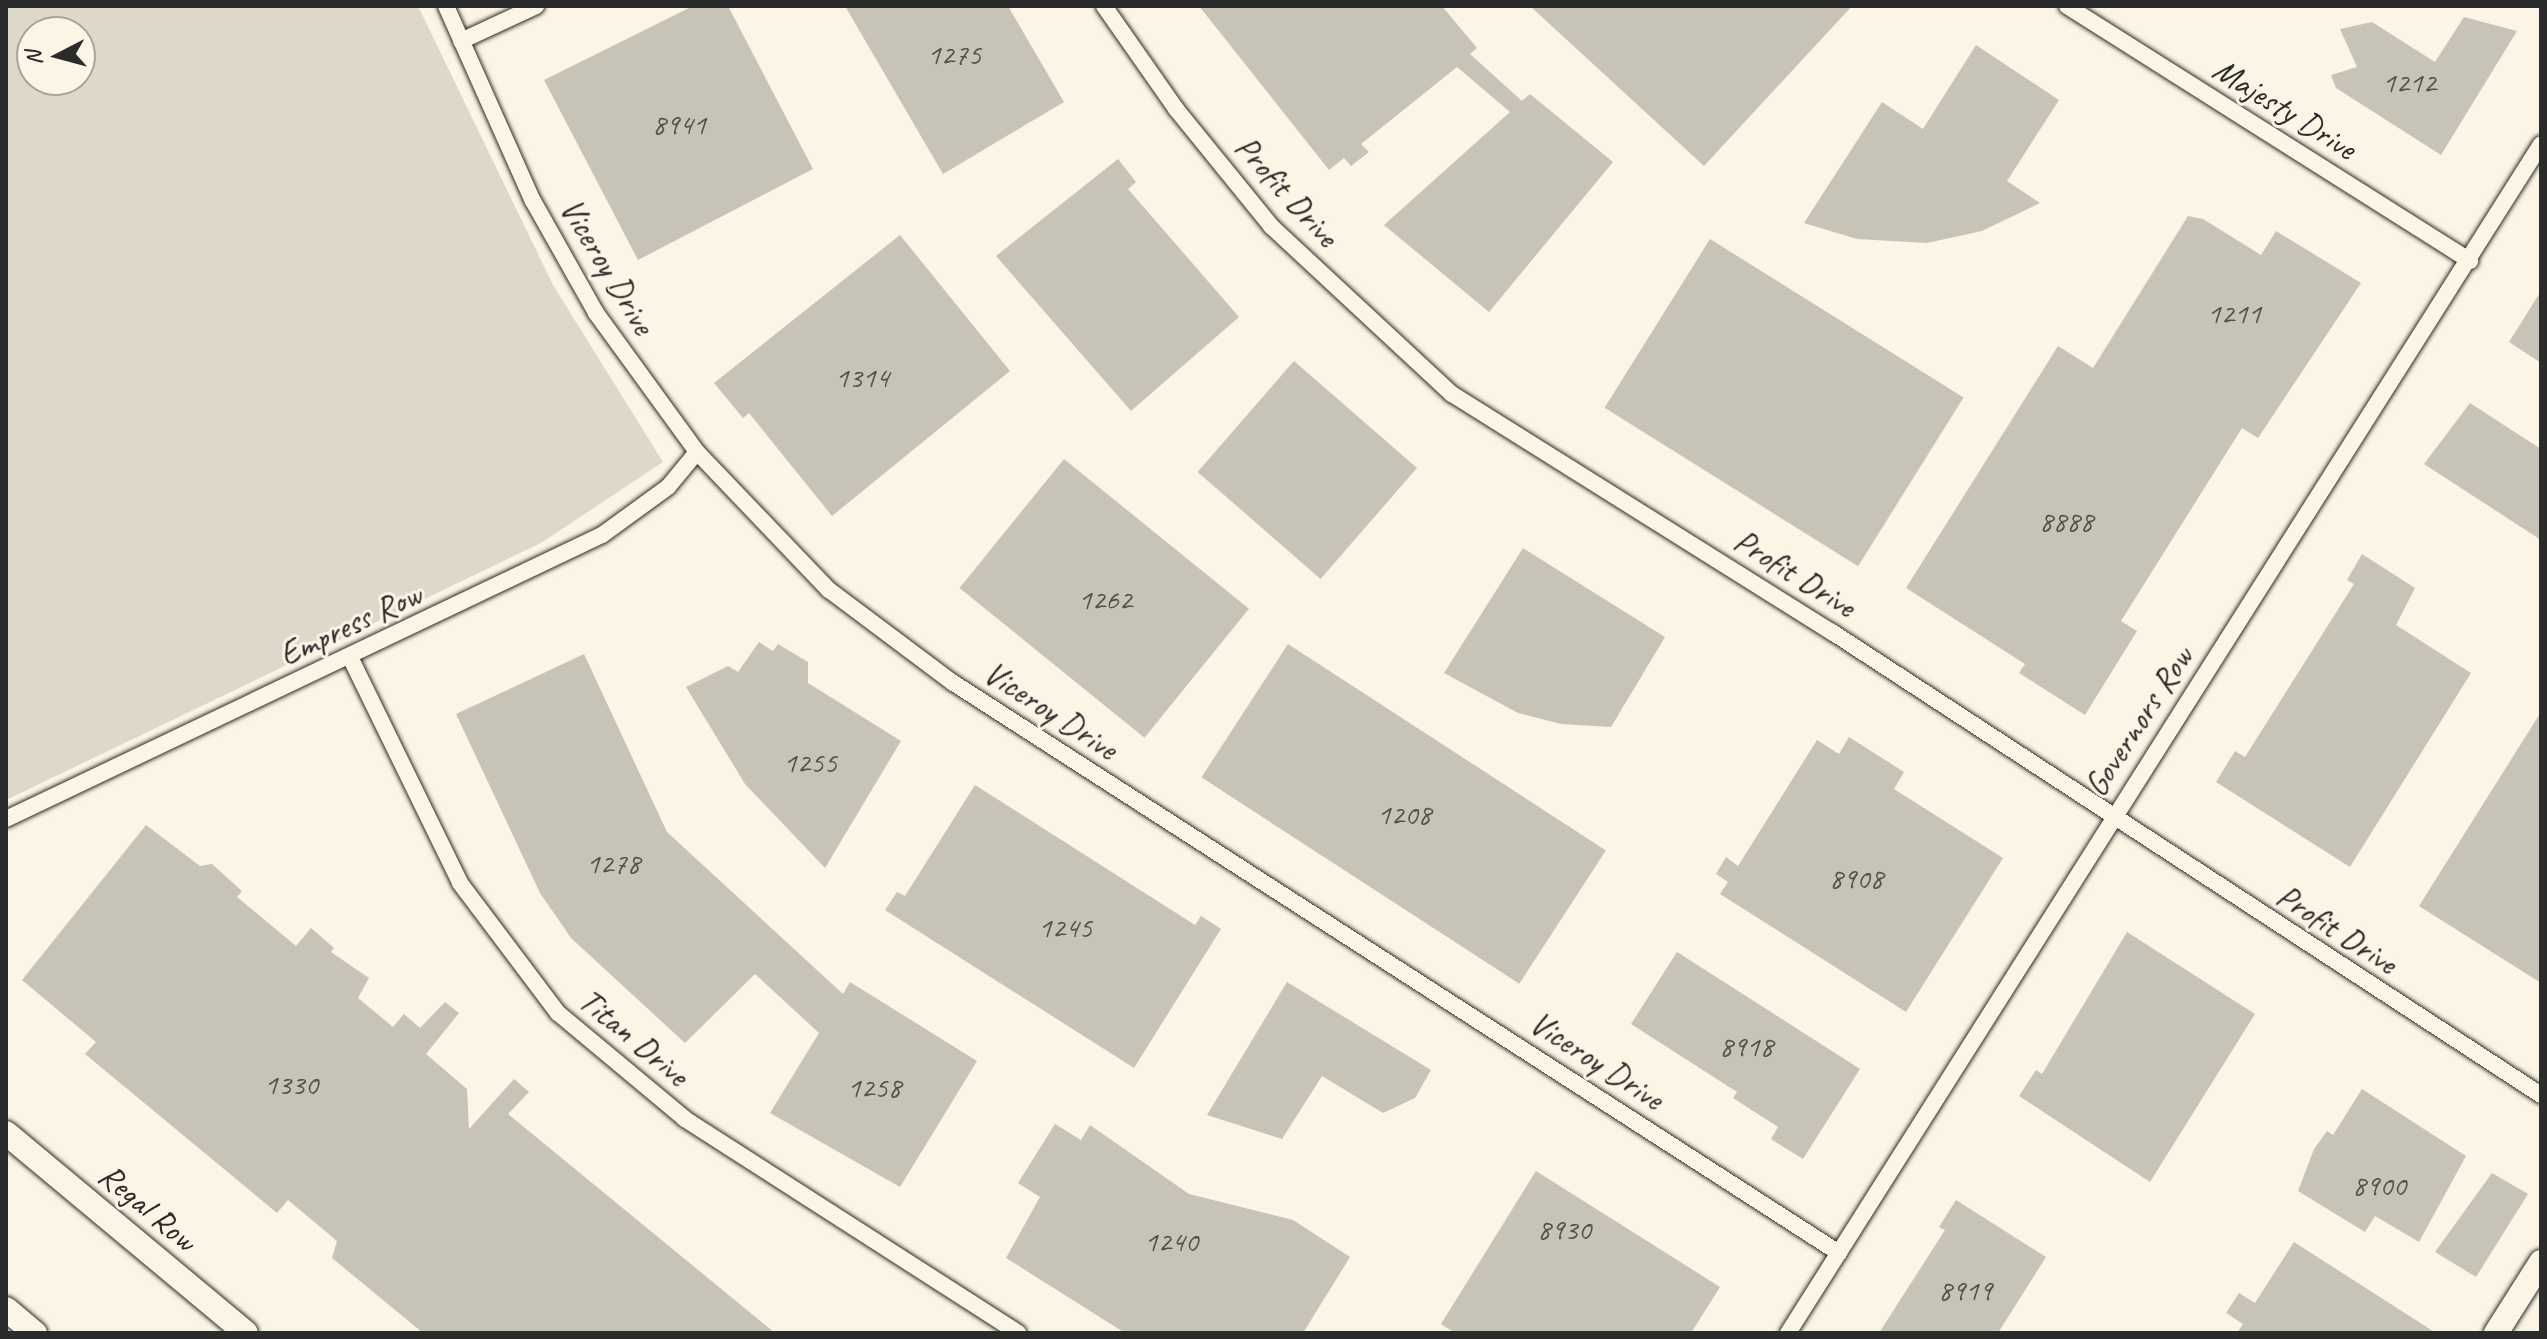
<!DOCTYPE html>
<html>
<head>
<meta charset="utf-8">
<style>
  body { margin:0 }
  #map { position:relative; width:2547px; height:1339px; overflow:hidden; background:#fcf5e5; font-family:Caveat,sans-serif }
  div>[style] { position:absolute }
  .green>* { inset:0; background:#ded8ca }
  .building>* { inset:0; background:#c8c3b7; transform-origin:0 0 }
  .roads { filter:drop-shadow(0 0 2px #2b2b2b) drop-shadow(0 0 2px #2b2b2b) }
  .street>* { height:16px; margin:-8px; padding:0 8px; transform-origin:8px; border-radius:8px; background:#fcf5e5 }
  .secondary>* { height:24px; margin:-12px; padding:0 12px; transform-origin:12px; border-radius:12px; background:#fcf5e5 }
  span { translate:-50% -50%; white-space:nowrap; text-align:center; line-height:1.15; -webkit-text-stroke:6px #fcf5e5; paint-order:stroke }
  .number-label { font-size:30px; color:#52514e }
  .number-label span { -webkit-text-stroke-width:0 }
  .street-label { font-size:34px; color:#2b2b2b }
  .frame { position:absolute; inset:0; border:8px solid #2b2b2b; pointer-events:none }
  .north { position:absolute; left:16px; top:16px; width:80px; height:80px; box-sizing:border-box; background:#fcf5e5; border:2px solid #a8a49b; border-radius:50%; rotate:264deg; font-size:22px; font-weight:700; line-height:32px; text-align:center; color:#2b2b2b }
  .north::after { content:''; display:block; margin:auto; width:28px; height:36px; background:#2b2b2b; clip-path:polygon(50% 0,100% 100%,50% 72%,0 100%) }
</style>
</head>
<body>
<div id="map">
  <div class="green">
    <div style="clip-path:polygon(evenodd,6px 6px,418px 6px,553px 285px,663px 462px,541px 543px,6px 800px,6px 6px,32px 32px,80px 32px,80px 80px,32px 80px,32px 32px)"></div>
  </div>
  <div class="building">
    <div style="clip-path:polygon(693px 6px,728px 6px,813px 169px,638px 260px,544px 80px)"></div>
    <div style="clip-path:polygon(845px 6px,1008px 6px,1064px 102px,943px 174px)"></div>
    <div style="clip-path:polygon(1199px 6px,1442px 6px,1477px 48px,1470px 54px,1522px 101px,1530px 94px,1613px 162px,1489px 312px,1384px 225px,1510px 112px,1457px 67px,1361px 144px,1369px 152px,1351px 166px,1344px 158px,1329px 170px)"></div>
    <div style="clip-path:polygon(1530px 6px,1852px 6px,1704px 166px)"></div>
    <div style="clip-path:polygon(2464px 17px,2517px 31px,2441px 155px,2336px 88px,2331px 75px,2357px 67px,2340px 29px,2372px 22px,2435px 62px)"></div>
    <div style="clip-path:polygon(1976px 45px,2059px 100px,2007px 181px,2040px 203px,1982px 231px,1927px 243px,1857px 239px,1804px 223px,1882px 102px,1923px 129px)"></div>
    <div style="clip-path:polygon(1118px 159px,1136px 182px,1128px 189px,1239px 317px,1131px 411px,996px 256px)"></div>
    <div style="clip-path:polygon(2188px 216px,2203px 219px,2261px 255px,2276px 231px,2361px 283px,2258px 438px,2242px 428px,2121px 621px,2137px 631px,2085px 715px,2019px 673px,2025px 664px,1906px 588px,2058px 346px,2093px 368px)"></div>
    <div style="clip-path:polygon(900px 235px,1010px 371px,832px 516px,749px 413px,743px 418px,714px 383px)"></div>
    <div style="left:1710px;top:239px;width:299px;height:199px;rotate:32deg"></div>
    <div style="clip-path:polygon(2541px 291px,2541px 363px,2509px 342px)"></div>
    <div style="left:1294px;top:361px;width:163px;height:147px;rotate:41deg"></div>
    <div style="clip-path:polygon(2470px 403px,2541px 449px,2541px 540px,2424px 464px)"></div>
    <div style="left:1064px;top:459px;width:238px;height:166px;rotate:39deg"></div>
    <div style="clip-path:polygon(1523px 548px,1665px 637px,1611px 727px,1561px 724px,1518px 713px,1444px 673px)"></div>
    <div style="clip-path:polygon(2362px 554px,2415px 588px,2396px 625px,2471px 673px,2350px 867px,2216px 782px,2235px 751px,2245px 757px,2354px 584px,2347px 580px)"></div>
    <div style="clip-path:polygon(759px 642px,773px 651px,778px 644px,808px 662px,808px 683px,901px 741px,825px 868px,745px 784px,686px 687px,728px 666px,738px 672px)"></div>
    <div style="left:1288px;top:644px;width:379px;height:159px;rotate:33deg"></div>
    <div style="clip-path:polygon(584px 654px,667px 832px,843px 994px,850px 982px,977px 1061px,900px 1187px,770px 1113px,819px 1033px,755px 974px,685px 1043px,571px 938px,540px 893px,456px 714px)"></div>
    <div style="clip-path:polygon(2541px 712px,2541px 983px,2419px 906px)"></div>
    <div style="clip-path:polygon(1849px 737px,1904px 772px,1894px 789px,2003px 858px,1906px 1012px,1720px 894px,1728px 882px,1716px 874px,1726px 857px,1738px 866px,1817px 740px,1839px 754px)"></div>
    <div style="clip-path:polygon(975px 785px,1195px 925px,1201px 916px,1221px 929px,1134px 1068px,885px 910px,897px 892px,905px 896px)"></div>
    <div style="clip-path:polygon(146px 825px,200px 866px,212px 864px,242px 891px,237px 897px,296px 946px,311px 928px,334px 948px,331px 952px,369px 978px,358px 998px,393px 1027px,404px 1014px,420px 1028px,445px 1002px,459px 1013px,426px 1054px,467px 1089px,469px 1129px,514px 1079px,529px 1092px,508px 1114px,775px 1333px,423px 1333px,332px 1258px,337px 1241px,288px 1200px,277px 1213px,85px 1054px,96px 1042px,22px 980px)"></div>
    <div style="clip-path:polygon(2127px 932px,2255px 1014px,2150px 1182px,2019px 1096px,2036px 1070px,2042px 1074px)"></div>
    <div style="clip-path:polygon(1677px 952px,1860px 1069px,1803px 1159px,1771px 1139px,1778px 1127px,1733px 1098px,1737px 1092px,1631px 1024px)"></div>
    <div style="clip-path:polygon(1287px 982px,1431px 1070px,1415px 1098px,1383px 1113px,1322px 1076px,1282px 1139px,1207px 1115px)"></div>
    <div style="clip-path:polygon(2362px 1089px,2466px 1156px,2419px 1242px,2375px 1216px,2365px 1232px,2298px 1191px,2314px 1149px,2327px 1131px,2333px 1135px)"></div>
    <div style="clip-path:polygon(1055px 1124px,1081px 1140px,1090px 1125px,1189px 1194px,1293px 1220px,1350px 1257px,1303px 1333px,1125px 1333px,1006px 1258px,1040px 1197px,1018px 1183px)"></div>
    <div style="clip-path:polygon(1536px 1171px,1720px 1287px,1691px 1333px,1455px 1333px,1441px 1324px)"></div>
    <div style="clip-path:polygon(2492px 1173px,2528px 1194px,2476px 1277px,2435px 1252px)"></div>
    <div style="clip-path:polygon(1956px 1200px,2046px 1257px,1998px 1333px,1879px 1333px,1945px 1230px,1939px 1227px)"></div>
    <div style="clip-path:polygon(2294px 1242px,2436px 1333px,2237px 1333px,2243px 1324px,2226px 1313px,2239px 1293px,2255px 1303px)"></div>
  </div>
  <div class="roads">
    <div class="street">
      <div style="left:446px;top:6px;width:214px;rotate:66deg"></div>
      <div style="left:533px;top:201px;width:129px;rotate:60.6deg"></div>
      <div style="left:596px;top:313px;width:172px;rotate:54deg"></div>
      <div style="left:697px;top:452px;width:191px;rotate:46.3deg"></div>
      <div style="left:829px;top:590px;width:154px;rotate:36.8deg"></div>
      <div style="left:952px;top:682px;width:1055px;rotate:32.77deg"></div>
      <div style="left:1104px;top:6px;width:126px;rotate:55deg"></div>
      <div style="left:1176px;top:109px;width:151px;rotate:50.9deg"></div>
      <div style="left:1271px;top:226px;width:247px;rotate:42.9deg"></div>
      <div style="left:1452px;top:394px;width:448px;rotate:32.1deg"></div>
      <div style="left:1832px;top:632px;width:847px;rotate:33.15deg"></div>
      <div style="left:2067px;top:6px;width:477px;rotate:32.3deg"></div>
      <div style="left:461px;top:41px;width:83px;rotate:-25deg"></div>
      <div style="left:350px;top:657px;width:251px;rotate:64deg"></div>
      <div style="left:460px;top:883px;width:163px;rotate:53deg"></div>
      <div style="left:558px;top:1013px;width:165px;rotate:39.8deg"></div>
      <div style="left:685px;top:1119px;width:396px;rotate:32.7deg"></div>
      <div style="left:6px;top:819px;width:660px;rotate:-25.48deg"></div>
      <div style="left:602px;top:535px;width:82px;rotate:-36deg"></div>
      <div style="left:668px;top:487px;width:45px;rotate:-50.4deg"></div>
      <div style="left:1788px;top:1333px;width:1407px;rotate:-57.65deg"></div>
    </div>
    <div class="secondary">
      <div style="left:6px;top:1133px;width:312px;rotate:39.8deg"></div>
      <div style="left:6px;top:1309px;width:38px;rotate:40deg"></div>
      <div style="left:2496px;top:1333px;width:84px;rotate:-57.6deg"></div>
    </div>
  </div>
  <div class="number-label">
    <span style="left:954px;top:54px">1275</span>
    <span style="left:2409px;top:82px">1212</span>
    <span style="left:679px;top:124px">8941</span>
    <span style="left:2234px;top:313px">1211</span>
    <span style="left:862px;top:377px">1314</span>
    <span style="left:2066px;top:521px">8888</span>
    <span style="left:1105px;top:599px">1262</span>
    <span style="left:810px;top:762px">1255</span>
    <span style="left:1404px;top:814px">1208</span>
    <span style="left:613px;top:863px">1278</span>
    <span style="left:1856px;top:878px">8908</span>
    <span style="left:1065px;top:927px">1245</span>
    <span style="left:1746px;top:1046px">8918</span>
    <span style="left:291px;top:1084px">1330</span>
    <span style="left:874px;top:1087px">1258</span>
    <span style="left:2379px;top:1185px">8900</span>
    <span style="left:1564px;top:1229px">8930</span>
    <span style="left:1171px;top:1241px">1240</span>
    <span style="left:1965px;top:1290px">8919</span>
  </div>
  <div class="street-label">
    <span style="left:2285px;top:108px;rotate:32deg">Majesty Drive</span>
    <span style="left:1287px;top:191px;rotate:48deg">Profit Drive</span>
    <span style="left:608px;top:266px;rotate:59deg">Viceroy Drive</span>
    <span style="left:1795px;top:573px;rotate:32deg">Profit Drive</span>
    <span style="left:350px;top:624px;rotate:-25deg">Empress Row</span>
    <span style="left:1051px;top:710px;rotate:33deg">Viceroy Drive</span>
    <span style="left:2138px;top:721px;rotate:-57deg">Governors Row</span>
    <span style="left:2337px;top:929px;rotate:33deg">Profit Drive</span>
    <span style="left:634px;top:1037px;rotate:40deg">Titan Drive</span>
    <span style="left:1597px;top:1060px;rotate:33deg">Viceroy Drive</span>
    <span style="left:148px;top:1207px;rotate:40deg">Regal Row</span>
  </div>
  <div class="frame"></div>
  <div class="north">N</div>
</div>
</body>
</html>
